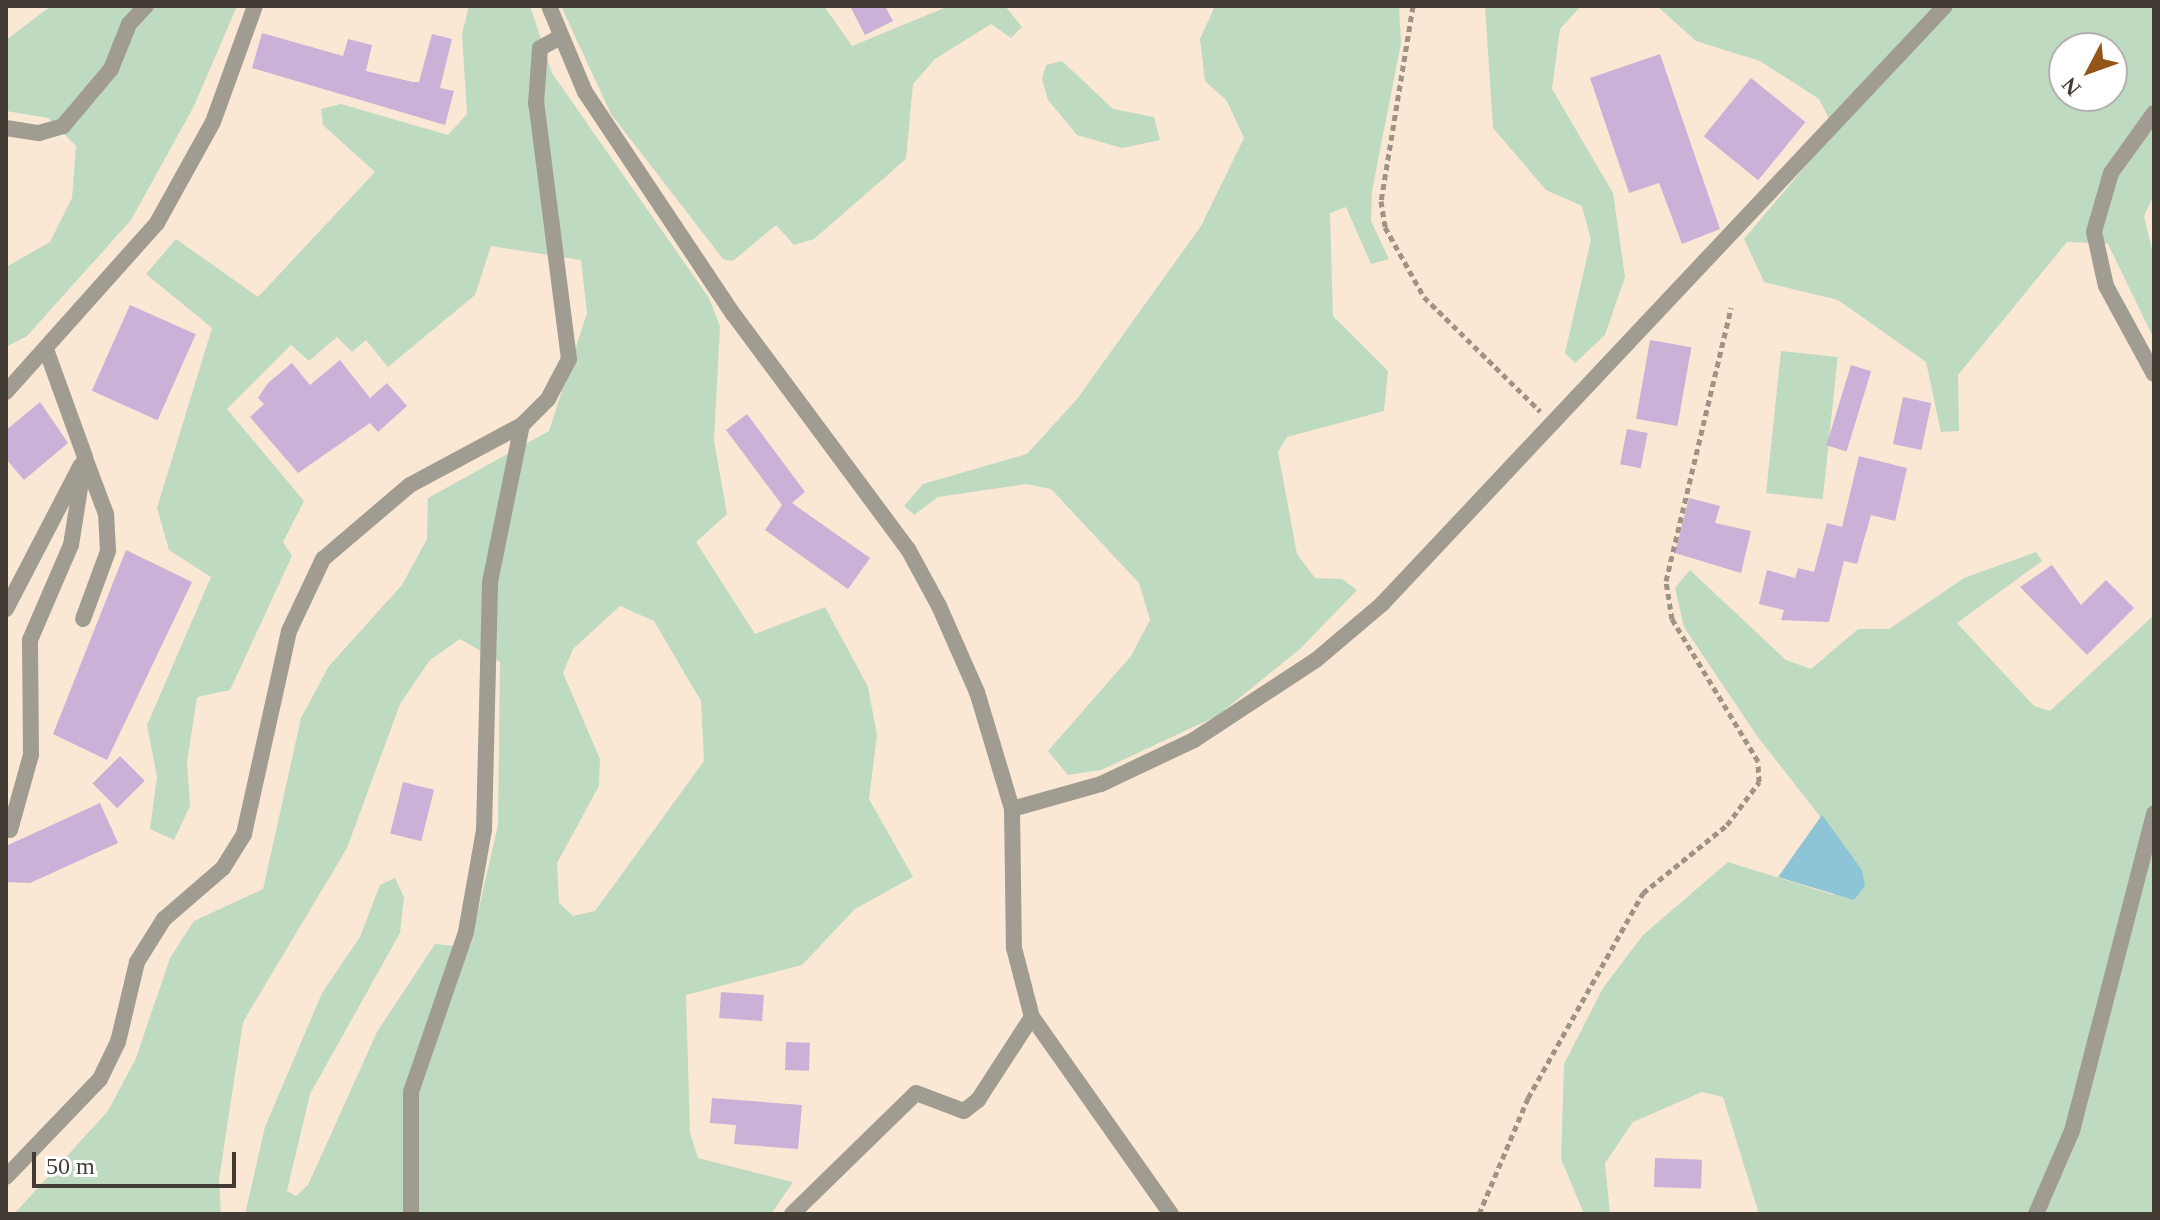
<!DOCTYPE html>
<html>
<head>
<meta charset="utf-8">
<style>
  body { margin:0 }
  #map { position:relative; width:2160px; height:1220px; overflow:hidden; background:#fbe8d4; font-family:"Times New Roman",serif }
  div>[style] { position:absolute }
  .green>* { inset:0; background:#bedac0; transform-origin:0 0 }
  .water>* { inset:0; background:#8dc5d6 }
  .building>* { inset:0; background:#cbb0d7; transform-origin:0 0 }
  .path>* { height:5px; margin-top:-2.5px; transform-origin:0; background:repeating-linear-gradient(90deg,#a09385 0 6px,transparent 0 10px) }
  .lane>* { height:16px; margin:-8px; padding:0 8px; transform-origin:8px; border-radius:8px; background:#a09c92 }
  .street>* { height:16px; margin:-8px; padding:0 8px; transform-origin:8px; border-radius:8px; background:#a09c92 }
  span { translate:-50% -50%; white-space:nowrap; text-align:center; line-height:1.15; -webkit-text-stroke:8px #fff; paint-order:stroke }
  .frame { position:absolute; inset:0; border:8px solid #433c34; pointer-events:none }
  .north { position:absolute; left:2048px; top:32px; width:80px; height:80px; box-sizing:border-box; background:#fff; border:2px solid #b4b1ae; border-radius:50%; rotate:229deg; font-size:22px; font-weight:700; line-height:32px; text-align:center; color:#433c34 }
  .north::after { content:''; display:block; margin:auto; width:28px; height:36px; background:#935618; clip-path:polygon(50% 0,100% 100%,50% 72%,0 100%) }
  .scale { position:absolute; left:32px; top:1152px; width:204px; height:36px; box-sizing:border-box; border:4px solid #433c34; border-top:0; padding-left:10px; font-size:24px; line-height:28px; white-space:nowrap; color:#433c34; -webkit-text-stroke:6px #fff; paint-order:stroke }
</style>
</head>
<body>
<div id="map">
  <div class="green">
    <div style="clip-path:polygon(51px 6px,237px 6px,194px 106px,131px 220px,27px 336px,6px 347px,6px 267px,50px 242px,72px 198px,76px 146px,48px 118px,6px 111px,6px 40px)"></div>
    <div style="clip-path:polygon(evenodd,469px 6px,530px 6px,552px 73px,709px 298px,720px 326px,714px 441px,727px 514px,696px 542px,755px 634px,825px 607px,868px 687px,877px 735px,869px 799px,913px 877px,855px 909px,802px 965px,686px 995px,690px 1133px,698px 1158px,793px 1182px,771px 1214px,245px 1214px,265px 1127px,322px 993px,360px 937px,380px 885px,395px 878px,404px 897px,400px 933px,310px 1094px,287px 1191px,296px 1196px,308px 1185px,377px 1032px,435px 944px,470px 947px,498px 825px,500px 662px,460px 639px,430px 660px,400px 704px,347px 848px,243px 1022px,219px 1180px,221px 1214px,14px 1214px,108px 1111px,136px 1058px,170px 958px,194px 921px,263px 889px,301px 718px,329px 666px,402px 585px,427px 539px,428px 498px,549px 431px,587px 313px,581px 260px,491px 246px,475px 295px,388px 367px,366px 340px,352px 352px,337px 337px,309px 361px,291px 345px,227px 409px,304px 501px,283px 542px,292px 556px,230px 690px,197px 697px,187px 762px,190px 806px,174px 840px,150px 829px,157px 777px,147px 725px,211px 577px,169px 550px,157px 508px,212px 328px,146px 274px,176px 239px,258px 297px,375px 172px,323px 125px,321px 109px,341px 104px,448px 135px,467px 114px,462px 34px,469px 6px,620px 606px,654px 621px,701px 701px,704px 761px,595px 911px,573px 916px,559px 903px,557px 863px,599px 786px,600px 759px,563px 673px,573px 649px,620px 606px)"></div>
    <div style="clip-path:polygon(561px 6px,824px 6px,852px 46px,949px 6px,1005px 6px,1022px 27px,1011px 38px,991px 24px,935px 59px,913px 84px,906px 159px,814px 239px,794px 245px,776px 225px,733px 261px,723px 259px,611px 114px)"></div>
    <div style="clip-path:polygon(1215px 6px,1399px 6px,1401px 43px,1372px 191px,1371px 221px,1389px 259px,1371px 264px,1346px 207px,1330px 213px,1333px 316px,1388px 371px,1384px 411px,1287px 437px,1278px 452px,1297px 554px,1315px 578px,1342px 579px,1357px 590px,1300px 649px,1217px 716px,1101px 770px,1068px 775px,1048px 751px,1131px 656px,1150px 620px,1139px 583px,1051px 489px,1026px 484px,938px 497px,914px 515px,904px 506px,923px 484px,1027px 454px,1077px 399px,1201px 226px,1244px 138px,1227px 101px,1205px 81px,1200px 39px)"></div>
    <div style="clip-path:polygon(1485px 6px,1581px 6px,1560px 29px,1552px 89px,1613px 193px,1625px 277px,1605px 335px,1575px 363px,1565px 353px,1591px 240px,1582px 206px,1546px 190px,1493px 128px)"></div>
    <div style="clip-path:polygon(evenodd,1657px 6px,2154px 6px,2154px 194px,2144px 216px,2154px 258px,2154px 339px,2108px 244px,2067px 242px,1958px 375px,1959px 431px,1941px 432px,1926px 362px,1838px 300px,1764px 282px,1744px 239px,1835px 131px,1819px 99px,1760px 61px,1696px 41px,1657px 6px,2064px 48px,2112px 48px,2112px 96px,2064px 96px,2064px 48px)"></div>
    <div style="clip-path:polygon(1062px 61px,1113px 109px,1154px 117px,1160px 140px,1122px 148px,1077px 135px,1048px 100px,1042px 79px,1046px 65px)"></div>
    <div style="left:1781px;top:351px;width:57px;height:143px;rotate:6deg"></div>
    <div style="clip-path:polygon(2036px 552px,2042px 561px,1957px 623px,2034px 706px,2050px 711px,2154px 615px,2154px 1214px,1759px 1214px,1723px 1097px,1702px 1092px,1633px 1122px,1605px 1163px,1610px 1214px,1584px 1214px,1561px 1159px,1564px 1064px,1603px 988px,1643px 935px,1728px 862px,1834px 895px,1862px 870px,1757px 736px,1684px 627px,1675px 588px,1690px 570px,1786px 660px,1811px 669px,1858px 629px,1889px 629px,1964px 578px)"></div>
  </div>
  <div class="water">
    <div style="clip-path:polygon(1822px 815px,1862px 870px,1865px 886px,1854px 900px,1778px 877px)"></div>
  </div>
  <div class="building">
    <div style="clip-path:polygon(850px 6px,885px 6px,893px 21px,865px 35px)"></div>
    <div style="clip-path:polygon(262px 33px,343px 56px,348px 39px,372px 45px,366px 71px,413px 82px,419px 82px,432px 34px,452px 39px,440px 88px,454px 91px,445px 125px,252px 68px)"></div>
    <div style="clip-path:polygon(1660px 54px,1720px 229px,1682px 244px,1659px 183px,1629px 193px,1590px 78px)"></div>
    <div style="left:1751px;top:78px;width:70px;height:75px;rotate:39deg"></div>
    <div style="left:130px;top:305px;width:72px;height:94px;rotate:24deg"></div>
    <div style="left:1650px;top:340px;width:42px;height:80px;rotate:10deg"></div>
    <div style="clip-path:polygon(340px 360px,370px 398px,387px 383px,407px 406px,378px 432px,370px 423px,298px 473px,250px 417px,264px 404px,258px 398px,268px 383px,292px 363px,310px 385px)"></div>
    <div style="left:1851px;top:365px;width:21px;height:84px;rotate:17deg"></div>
    <div style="left:1903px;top:397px;width:29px;height:48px;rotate:12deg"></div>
    <div style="clip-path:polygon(40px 402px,68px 443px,24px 480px,6px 459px,6px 430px)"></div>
    <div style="clip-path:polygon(747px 414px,805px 492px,792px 503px,870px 558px,848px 589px,765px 530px,782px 505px,726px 430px)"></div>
    <div style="left:1627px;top:429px;width:21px;height:36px;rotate:11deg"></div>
    <div style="clip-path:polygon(1859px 456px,1907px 468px,1895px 521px,1871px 515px,1857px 564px,1844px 561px,1829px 622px,1781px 620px,1784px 610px,1759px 604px,1767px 570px,1795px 578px,1798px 568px,1814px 572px,1827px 523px,1842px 527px)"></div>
    <div style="clip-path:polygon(1689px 498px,1720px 506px,1715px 523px,1751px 531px,1741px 573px,1675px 553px)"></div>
    <div style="clip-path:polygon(126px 550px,192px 582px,107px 760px,53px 734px)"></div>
    <div style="clip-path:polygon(2052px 565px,2081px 605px,2106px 580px,2134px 608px,2087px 655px,2020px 587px)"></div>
    <div style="left:120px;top:756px;width:35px;height:39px;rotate:45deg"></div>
    <div style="left:403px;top:782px;width:32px;height:53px;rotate:14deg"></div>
    <div style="clip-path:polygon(100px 803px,118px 843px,30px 883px,6px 882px,6px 846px)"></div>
    <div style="left:721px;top:992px;width:43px;height:26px;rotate:4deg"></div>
    <div style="left:786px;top:1042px;width:24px;height:28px;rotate:2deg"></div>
    <div style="clip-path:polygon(712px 1098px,802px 1105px,798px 1149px,734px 1144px,736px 1125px,710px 1123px)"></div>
    <div style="left:1655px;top:1158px;width:47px;height:29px;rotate:2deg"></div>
  </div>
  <div class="path">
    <div style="left:1413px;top:6px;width:198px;rotate:99.3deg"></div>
    <div style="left:1381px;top:201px;width:26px;rotate:81deg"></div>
    <div style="left:1385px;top:227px;width:80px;rotate:60.9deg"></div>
    <div style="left:1424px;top:297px;width:163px;rotate:44.5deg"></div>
    <div style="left:1479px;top:1214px;width:126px;rotate:-67.1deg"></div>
    <div style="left:1528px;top:1098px;width:235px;rotate:-60.7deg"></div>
    <div style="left:1643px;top:893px;width:108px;rotate:-39deg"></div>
    <div style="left:1727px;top:825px;width:54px;rotate:-53.3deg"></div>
    <div style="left:1759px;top:782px;width:21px;rotate:-93deg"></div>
    <div style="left:1758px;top:761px;width:166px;rotate:-121.2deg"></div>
    <div style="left:1672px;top:619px;width:38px;rotate:-99deg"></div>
    <div style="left:1666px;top:581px;width:281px;rotate:-76.6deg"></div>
  </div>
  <div class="lane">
    <div style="left:6px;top:609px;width:162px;rotate:-62.5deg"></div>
    <div style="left:83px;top:619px;width:72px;rotate:-69.8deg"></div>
    <div style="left:108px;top:551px;width:37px;rotate:-93deg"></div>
    <div style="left:106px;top:514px;width:60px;rotate:-110.6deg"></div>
    <div style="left:10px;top:830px;width:78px;rotate:-74.4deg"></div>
    <div style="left:31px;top:755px;width:115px;rotate:-90.5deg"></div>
    <div style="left:30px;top:640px;width:103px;rotate:-66.7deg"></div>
    <div style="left:71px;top:545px;width:89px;rotate:-81deg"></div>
    <div style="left:85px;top:457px;width:115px;rotate:-109.9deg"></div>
  </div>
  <div class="street">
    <div style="left:549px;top:6px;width:93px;rotate:67.3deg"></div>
    <div style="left:585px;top:92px;width:268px;rotate:56.3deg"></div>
    <div style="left:734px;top:315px;width:292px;rotate:53.4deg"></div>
    <div style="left:908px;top:549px;width:65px;rotate:61.5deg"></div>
    <div style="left:939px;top:606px;width:94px;rotate:66.2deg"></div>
    <div style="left:977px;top:692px;width:122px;rotate:73.3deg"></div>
    <div style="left:1012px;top:809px;width:139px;rotate:89.2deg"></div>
    <div style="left:1014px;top:948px;width:71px;rotate:75.4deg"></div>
    <div style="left:1032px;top:1017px;width:241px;rotate:54.8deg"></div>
    <div style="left:2154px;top:113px;width:74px;rotate:125.6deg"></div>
    <div style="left:2111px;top:173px;width:61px;rotate:106.1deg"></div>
    <div style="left:2094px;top:232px;width:55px;rotate:77.5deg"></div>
    <div style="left:2106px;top:286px;width:100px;rotate:61.4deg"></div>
    <div style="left:6px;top:128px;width:33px;rotate:9deg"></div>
    <div style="left:39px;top:133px;width:25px;rotate:-16deg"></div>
    <div style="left:63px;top:126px;width:75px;rotate:-49.9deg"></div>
    <div style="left:111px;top:69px;width:48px;rotate:-68.2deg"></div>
    <div style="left:129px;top:24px;width:25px;rotate:-47deg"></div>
    <div style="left:6px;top:392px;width:227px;rotate:-48.2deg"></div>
    <div style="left:157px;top:223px;width:115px;rotate:-61deg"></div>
    <div style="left:213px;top:122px;width:123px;rotate:-70.1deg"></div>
    <div style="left:1012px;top:809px;width:92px;rotate:-15.7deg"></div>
    <div style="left:1101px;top:784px;width:103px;rotate:-25.3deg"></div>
    <div style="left:1194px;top:740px;width:146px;rotate:-33.3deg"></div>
    <div style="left:1316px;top:660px;width:87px;rotate:-40.3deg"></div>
    <div style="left:1382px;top:604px;width:821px;rotate:-46.73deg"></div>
    <div style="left:6px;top:1177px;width:136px;rotate:-46.2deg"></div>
    <div style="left:100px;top:1079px;width:41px;rotate:-64.1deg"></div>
    <div style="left:118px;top:1042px;width:82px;rotate:-76.6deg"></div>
    <div style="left:137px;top:962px;width:51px;rotate:-57.9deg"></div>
    <div style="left:164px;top:919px;width:78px;rotate:-40.8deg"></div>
    <div style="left:223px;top:868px;width:40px;rotate:-58deg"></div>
    <div style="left:244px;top:834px;width:208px;rotate:-77.5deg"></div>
    <div style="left:289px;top:631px;width:80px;rotate:-64.7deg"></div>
    <div style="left:323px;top:559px;width:114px;rotate:-40.4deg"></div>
    <div style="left:410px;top:485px;width:127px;rotate:-28.2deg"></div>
    <div style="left:411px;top:1214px;width:122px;rotate:-90deg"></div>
    <div style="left:411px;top:1092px;width:169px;rotate:-71deg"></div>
    <div style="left:466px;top:932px;width:104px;rotate:-80deg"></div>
    <div style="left:484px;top:830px;width:248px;rotate:-88.6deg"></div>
    <div style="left:490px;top:582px;width:160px;rotate:-78.5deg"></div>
    <div style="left:522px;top:425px;width:37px;rotate:-45deg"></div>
    <div style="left:548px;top:399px;width:45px;rotate:-62.3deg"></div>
    <div style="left:569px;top:359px;width:258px;rotate:-97.3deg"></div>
    <div style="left:536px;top:103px;width:55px;rotate:-85.8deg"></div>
    <div style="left:540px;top:48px;width:19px;rotate:-28deg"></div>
    <div style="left:792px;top:1214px;width:173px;rotate:-44.3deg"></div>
    <div style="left:916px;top:1093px;width:51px;rotate:20.6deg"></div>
    <div style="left:964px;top:1111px;width:18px;rotate:-38deg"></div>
    <div style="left:978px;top:1100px;width:99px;rotate:-57deg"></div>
    <div style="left:2036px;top:1214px;width:90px;rotate:-66.6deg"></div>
    <div style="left:2072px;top:1131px;width:328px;rotate:-75.5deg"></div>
  </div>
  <div class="frame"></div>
  <div class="north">N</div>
  <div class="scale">50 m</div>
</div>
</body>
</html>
